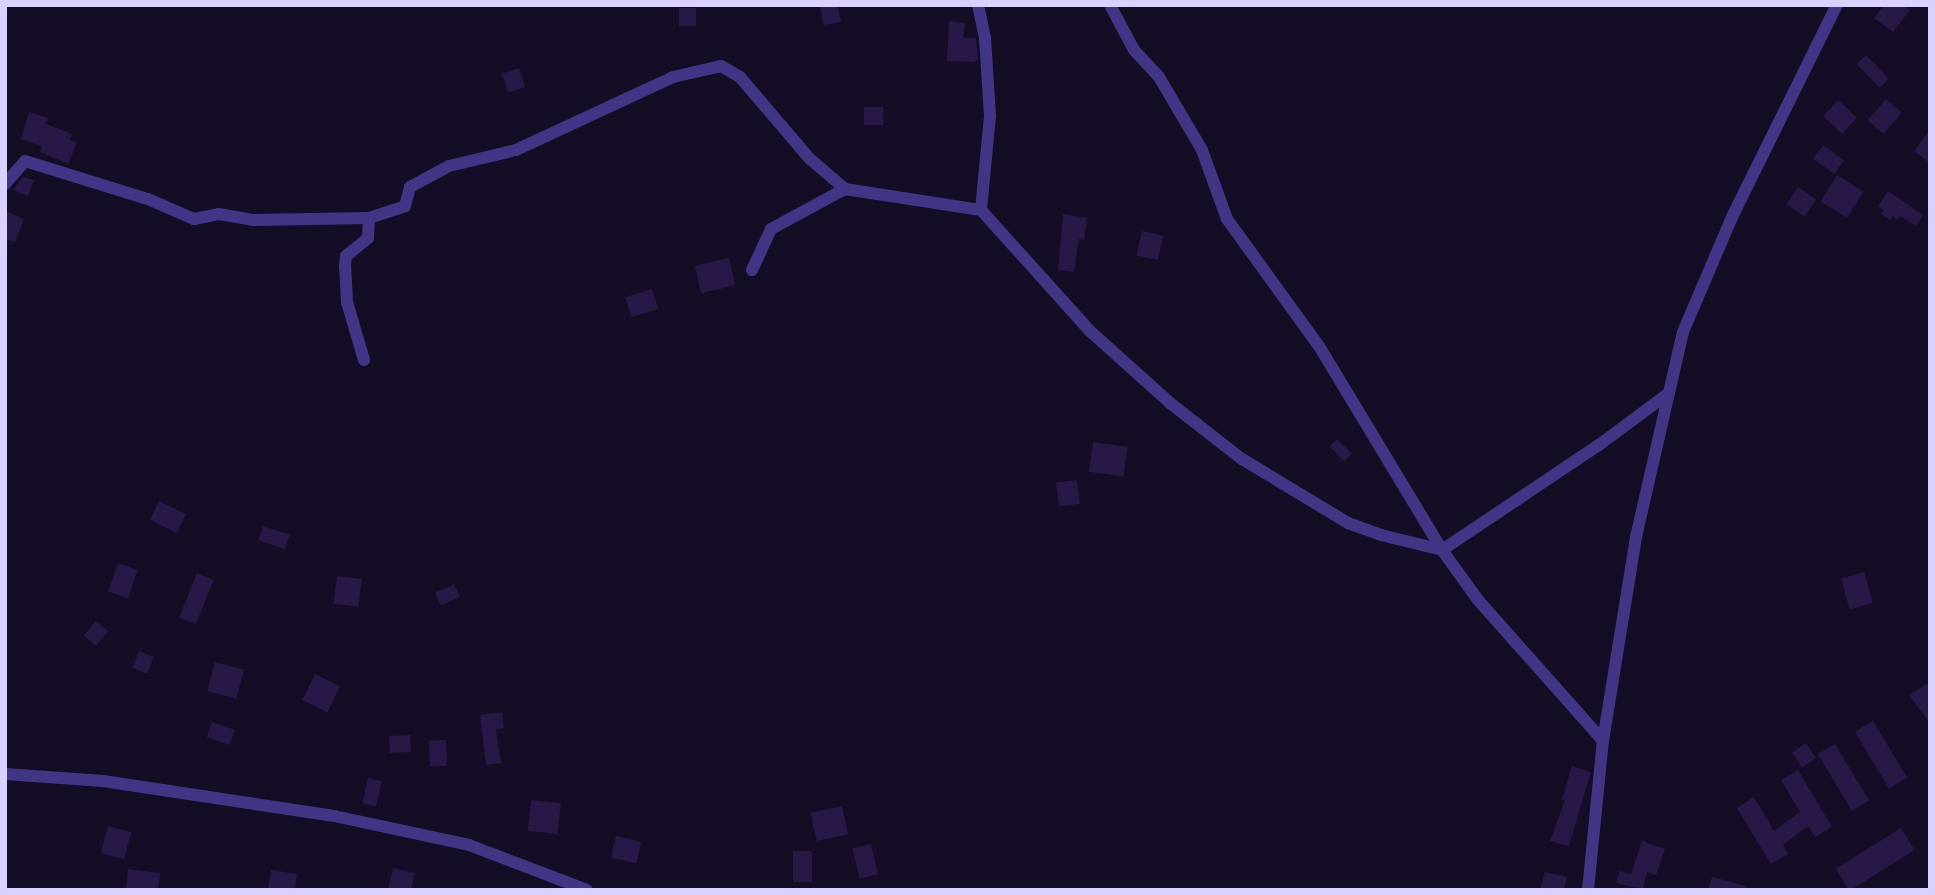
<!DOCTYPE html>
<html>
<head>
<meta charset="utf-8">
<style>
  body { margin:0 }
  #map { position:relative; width:1935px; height:895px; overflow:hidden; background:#140d25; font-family:"PT Sans Narrow",sans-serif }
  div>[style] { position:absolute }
  .building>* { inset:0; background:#271847; transform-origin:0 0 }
  .minor>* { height:12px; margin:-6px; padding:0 6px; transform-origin:6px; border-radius:6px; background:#413686 }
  span { translate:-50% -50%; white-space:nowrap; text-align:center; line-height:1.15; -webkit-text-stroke:5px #140d25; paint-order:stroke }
  .frame { position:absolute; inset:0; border:7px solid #dbd1ff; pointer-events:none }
</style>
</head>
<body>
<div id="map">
  <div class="building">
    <div style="clip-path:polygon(820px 5px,838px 5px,841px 22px,823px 25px)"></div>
    <div style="clip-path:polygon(1884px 5px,1903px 5px,1910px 10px,1893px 32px,1874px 18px)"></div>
    <div style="left:696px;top:8px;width:18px;height:17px;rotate:90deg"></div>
    <div style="clip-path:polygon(949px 21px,965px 23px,963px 38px,976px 38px,978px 59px,974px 62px,947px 61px)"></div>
    <div style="left:1866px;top:55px;width:33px;height:13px;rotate:46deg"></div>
    <div style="left:519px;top:68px;width:20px;height:18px;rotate:72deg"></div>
    <div style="left:1886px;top:99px;width:21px;height:28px;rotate:41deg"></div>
    <div style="left:1838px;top:100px;width:26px;height:22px;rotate:43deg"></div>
    <div style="left:864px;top:107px;width:19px;height:18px"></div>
    <div style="clip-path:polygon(29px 112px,48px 118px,46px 124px,72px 134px,70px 140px,77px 143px,68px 164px,40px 152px,42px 146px,21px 139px)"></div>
    <div style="clip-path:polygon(1930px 130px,1930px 163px,1914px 151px)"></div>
    <div style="left:1823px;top:145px;width:26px;height:17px;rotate:36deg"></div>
    <div style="left:1837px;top:175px;width:31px;height:31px;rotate:32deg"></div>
    <div style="clip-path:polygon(23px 177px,34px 180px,28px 196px,13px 190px)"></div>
    <div style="left:1798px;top:187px;width:22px;height:21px;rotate:34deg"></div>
    <div style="clip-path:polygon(1888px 191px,1923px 215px,1916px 226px,1900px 216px,1897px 220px,1893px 216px,1890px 220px,1881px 214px,1883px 210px,1878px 206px)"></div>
    <div style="clip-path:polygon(5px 211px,24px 219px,15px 242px,5px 239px)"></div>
    <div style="clip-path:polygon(1063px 214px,1087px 218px,1084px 240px,1079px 239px,1074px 272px,1058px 270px)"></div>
    <div style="left:1142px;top:231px;width:22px;height:25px;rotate:13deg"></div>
    <div style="left:729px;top:258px;width:28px;height:35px;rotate:77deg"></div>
    <div style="left:652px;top:289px;width:21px;height:28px;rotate:73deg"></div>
    <div style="left:1337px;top:439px;width:21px;height:11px;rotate:45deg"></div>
    <div style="left:1093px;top:442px;width:35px;height:30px;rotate:8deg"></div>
    <div style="left:1077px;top:480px;width:24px;height:21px;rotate:83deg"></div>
    <div style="left:159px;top:501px;width:30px;height:21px;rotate:26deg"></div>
    <div style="left:263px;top:526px;width:28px;height:15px;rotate:18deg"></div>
    <div style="left:118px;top:563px;width:21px;height:30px;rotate:19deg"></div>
    <div style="left:1864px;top:572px;width:32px;height:24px;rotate:74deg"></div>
    <div style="left:197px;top:573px;width:18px;height:48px;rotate:22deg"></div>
    <div style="left:337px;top:576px;width:25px;height:28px;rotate:7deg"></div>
    <div style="left:454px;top:584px;width:14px;height:21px;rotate:65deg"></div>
    <div style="left:96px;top:621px;width:16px;height:19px;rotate:40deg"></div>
    <div style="left:139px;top:651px;width:16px;height:18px;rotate:22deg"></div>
    <div style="left:215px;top:662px;width:30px;height:30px;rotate:15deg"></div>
    <div style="left:315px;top:674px;width:28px;height:29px;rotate:26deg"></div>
    <div style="clip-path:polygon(1930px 682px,1930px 723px,1909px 695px)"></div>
    <div style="clip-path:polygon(502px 712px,504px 728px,496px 729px,501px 763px,486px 765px,480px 715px)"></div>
    <div style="left:1873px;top:721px;width:66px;height:21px;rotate:59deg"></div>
    <div style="left:212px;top:722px;width:24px;height:16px;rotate:19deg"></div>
    <div style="left:410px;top:735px;width:17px;height:21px;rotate:87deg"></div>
    <div style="left:446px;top:740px;width:26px;height:17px;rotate:88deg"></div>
    <div style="left:1806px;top:743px;width:18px;height:17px;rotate:56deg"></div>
    <div style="left:1835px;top:744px;width:66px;height:20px;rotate:59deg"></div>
    <div style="clip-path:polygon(1572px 766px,1591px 772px,1569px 846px,1550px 841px,1565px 800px,1562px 799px)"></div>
    <div style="clip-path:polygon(1798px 770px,1832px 827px,1815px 837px,1808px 826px,1783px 845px,1788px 854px,1771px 864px,1737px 808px,1754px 797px,1774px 831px,1800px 812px,1781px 780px)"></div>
    <div style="left:368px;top:778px;width:14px;height:26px;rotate:12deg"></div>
    <div style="left:531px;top:800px;width:30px;height:31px;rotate:6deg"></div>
    <div style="left:842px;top:806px;width:29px;height:32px;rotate:78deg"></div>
    <div style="left:108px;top:826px;width:24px;height:28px;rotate:15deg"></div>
    <div style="left:1901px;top:828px;width:26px;height:77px;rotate:58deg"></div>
    <div style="left:616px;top:836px;width:26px;height:22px;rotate:13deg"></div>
    <div style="clip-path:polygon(1642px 841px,1665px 849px,1656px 875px,1647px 872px,1643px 889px,1616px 883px,1619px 871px,1631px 874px)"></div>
    <div style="left:871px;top:844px;width:31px;height:19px;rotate:77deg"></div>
    <div style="left:793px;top:851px;width:19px;height:31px"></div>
    <div style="clip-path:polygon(393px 868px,415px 873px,411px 890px,388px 890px)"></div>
    <div style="clip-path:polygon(128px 869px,160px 873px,158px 890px,126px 890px)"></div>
    <div style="clip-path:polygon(271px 870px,297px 874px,295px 890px,268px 890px)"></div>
    <div style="clip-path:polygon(1545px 872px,1567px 877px,1564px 890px,1540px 890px)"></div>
    <div style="clip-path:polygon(1712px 877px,1746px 886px,1746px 890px,1708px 890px)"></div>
  </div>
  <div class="minor">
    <div style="left:978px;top:5px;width:34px;rotate:78deg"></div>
    <div style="left:985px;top:38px;width:78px;rotate:86.3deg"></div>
    <div style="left:990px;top:116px;width:94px;rotate:95.5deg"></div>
    <div style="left:1110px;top:5px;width:51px;rotate:61.9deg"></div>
    <div style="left:1134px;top:50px;width:37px;rotate:47deg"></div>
    <div style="left:1159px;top:77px;width:85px;rotate:59.5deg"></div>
    <div style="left:1202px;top:150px;width:73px;rotate:70.1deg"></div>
    <div style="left:1227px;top:219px;width:157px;rotate:54.1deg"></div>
    <div style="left:1319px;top:346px;width:238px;rotate:58.9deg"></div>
    <div style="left:1442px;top:550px;width:62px;rotate:54.2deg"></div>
    <div style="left:1478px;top:600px;width:188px;rotate:48.4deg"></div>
    <div style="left:5px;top:184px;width:30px;rotate:-49deg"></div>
    <div style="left:25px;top:161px;width:129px;rotate:17.2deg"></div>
    <div style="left:148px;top:199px;width:50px;rotate:23.5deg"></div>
    <div style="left:194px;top:219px;width:25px;rotate:-11deg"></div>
    <div style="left:219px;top:214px;width:34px;rotate:10deg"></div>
    <div style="left:252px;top:220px;width:117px;rotate:-1deg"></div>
    <div style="left:369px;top:218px;width:38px;rotate:-18deg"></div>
    <div style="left:405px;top:206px;width:20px;rotate:-75deg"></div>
    <div style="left:410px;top:187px;width:44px;rotate:-28.3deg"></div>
    <div style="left:449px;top:166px;width:69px;rotate:-13.4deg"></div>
    <div style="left:516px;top:150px;width:173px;rotate:-24.9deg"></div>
    <div style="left:673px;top:77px;width:49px;rotate:-12.9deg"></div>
    <div style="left:721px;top:66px;width:22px;rotate:30deg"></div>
    <div style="left:740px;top:77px;width:106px;rotate:49.6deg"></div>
    <div style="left:809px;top:158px;width:48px;rotate:40.7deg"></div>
    <div style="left:845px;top:189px;width:138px;rotate:8.8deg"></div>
    <div style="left:981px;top:210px;width:164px;rotate:48deg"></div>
    <div style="left:1091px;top:332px;width:106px;rotate:41.9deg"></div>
    <div style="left:1170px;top:403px;width:91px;rotate:37.9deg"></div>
    <div style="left:1242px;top:459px;width:124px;rotate:31.1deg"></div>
    <div style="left:1348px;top:523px;width:35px;rotate:20deg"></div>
    <div style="left:1381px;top:535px;width:63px;rotate:13.8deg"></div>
    <div style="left:1442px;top:550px;width:189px;rotate:-33.8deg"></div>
    <div style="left:1599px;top:445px;width:87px;rotate:-36.6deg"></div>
    <div style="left:752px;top:270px;width:45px;rotate:-65.1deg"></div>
    <div style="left:771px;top:229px;width:84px;rotate:-28.4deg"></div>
    <div style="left:364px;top:360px;width:60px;rotate:-106.3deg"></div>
    <div style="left:347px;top:302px;width:35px;rotate:-93deg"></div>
    <div style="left:345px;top:267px;width:11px;rotate:-85deg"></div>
    <div style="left:346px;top:256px;width:28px;rotate:-39deg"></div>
    <div style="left:368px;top:238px;width:20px;rotate:-87deg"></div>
    <div style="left:5px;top:774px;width:98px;rotate:4.1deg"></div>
    <div style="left:103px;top:781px;width:234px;rotate:8.6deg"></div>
    <div style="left:334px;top:816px;width:138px;rotate:12.1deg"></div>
    <div style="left:469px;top:845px;width:126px;rotate:20.9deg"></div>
    <div style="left:1588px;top:890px;width:150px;rotate:-84.3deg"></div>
    <div style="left:1603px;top:741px;width:207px;rotate:-80.8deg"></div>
    <div style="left:1636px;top:537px;width:210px;rotate:-77.1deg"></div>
    <div style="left:1683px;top:332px;width:125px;rotate:-66.9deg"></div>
    <div style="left:1732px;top:217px;width:237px;rotate:-63.7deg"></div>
  </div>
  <div class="frame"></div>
</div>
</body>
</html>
